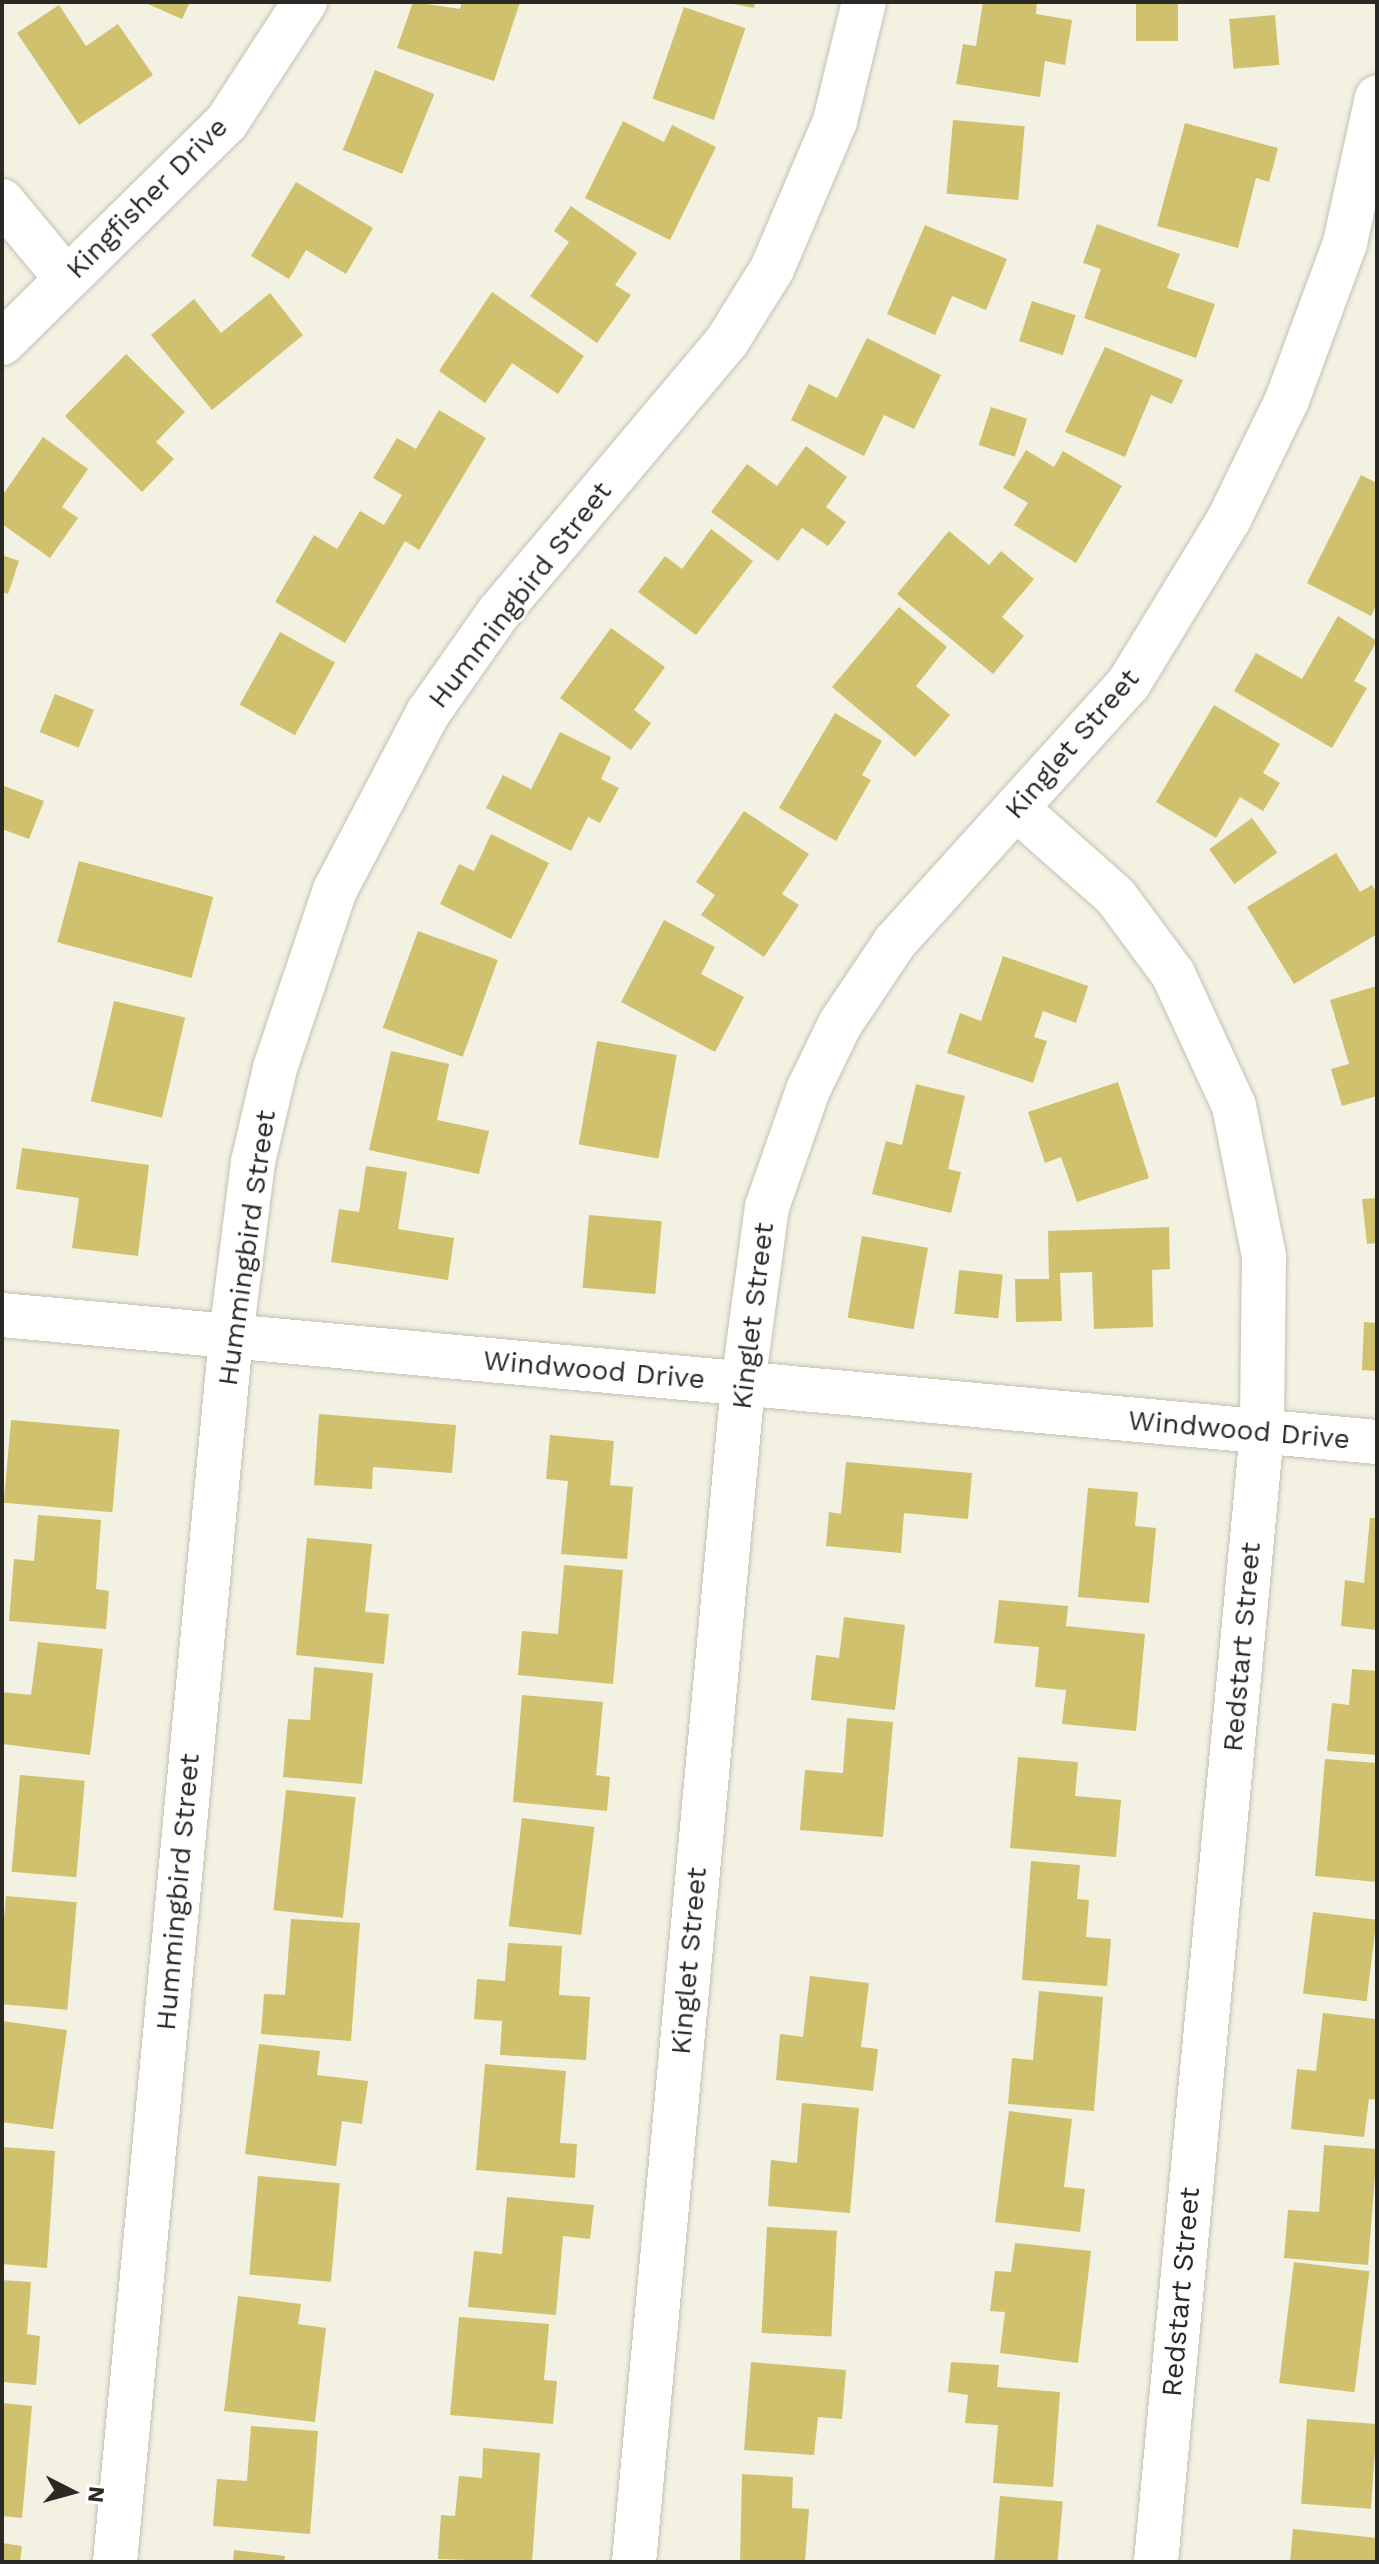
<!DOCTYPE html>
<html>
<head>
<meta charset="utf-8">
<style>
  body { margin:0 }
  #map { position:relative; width:1379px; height:2564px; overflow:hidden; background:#f3f1e2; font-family:"Work Sans",sans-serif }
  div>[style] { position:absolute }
  .building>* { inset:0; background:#d0c16e; transform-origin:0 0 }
  .roads { filter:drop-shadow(0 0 2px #c3c1b3) drop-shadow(0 0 2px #c3c1b3) }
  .street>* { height:44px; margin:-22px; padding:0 22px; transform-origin:22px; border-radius:22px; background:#fff }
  span { translate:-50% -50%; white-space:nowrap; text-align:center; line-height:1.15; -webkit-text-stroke:6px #fff; paint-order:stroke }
  .street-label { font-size:28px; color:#2a2924 }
  .frame { position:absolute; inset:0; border:4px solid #2a2924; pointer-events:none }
  .north { position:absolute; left:32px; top:2452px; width:80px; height:80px; -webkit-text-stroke:6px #fff; paint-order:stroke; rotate:96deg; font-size:22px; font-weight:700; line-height:32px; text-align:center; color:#2a2924 }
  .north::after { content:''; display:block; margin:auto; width:28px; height:36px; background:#2a2924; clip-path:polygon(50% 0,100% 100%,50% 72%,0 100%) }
</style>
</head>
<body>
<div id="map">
  <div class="building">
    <div style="clip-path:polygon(143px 2px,190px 2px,182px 19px)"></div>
    <div style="clip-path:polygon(413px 2px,460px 9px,462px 2px,520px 2px,494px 81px,397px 48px)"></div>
    <div style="clip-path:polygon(723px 2px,755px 2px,754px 8px)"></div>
    <div style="clip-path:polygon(983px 2px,1037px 2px,1036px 14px,1072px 20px,1065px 65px,1045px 61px,1040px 97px,956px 84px,963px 44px,976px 46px)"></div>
    <div style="left:1136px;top:2px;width:42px;height:39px"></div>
    <div style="clip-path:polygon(59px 5px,86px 46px,118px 24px,153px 75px,79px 125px,17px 33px)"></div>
    <div style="left:684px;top:7px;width:65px;height:97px;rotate:19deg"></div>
    <div style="left:1275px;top:15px;width:50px;height:46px;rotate:85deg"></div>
    <div style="left:375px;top:70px;width:64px;height:86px;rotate:22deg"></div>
    <div style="left:953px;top:120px;width:72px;height:74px;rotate:5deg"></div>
    <div style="clip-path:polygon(623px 121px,664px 142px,672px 125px,716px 147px,670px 240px,585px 198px)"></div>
    <div style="clip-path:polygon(1185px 123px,1278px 148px,1269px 182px,1256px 178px,1238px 248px,1157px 226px)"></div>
    <div style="clip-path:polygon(296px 182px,373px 228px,346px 274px,306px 250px,289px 279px,251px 256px)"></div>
    <div style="clip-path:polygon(571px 206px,637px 253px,615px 285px,631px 295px,597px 343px,530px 296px,569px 242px,554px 231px)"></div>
    <div style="clip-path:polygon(1097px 224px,1180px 254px,1167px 288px,1215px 304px,1196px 358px,1084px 318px,1101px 269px,1083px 263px)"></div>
    <div style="clip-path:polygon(925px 225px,1007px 259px,986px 310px,952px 296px,935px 335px,887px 314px)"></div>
    <div style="clip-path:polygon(492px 292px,584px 356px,558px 394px,512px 363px,485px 403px,439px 371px)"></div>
    <div style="clip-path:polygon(270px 293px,303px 335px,212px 410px,151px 335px,194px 299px,221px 333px)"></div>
    <div style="left:1032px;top:301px;width:46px;height:42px;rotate:18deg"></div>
    <div style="clip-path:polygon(867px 338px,941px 375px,914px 429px,884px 415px,864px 456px,791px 420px,809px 384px,837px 398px)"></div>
    <div style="clip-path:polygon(1105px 347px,1183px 380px,1172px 404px,1151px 395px,1125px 457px,1065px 432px)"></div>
    <div style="clip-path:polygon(126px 354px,185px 412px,156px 442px,174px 459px,142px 492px,65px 416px)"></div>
    <div style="left:991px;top:407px;width:38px;height:40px;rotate:18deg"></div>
    <div style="clip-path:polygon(439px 410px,486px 438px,419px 550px,405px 541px,345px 643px,275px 602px,314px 535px,337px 549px,360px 511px,384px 525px,402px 495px,373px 478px,397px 438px,416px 449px)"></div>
    <div style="clip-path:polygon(43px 437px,88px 469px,62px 507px,78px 518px,50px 558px,2px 524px,2px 496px)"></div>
    <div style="clip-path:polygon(806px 446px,847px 477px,826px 507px,846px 522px,828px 546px,802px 528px,778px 561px,711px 512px,747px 464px,777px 486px)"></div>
    <div style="clip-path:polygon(1026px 450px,1054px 467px,1063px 451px,1122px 486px,1076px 563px,1014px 525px,1028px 503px,1003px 488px)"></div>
    <div style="clip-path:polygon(1361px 475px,1377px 483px,1377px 603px,1371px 616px,1307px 583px)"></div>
    <div style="clip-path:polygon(711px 529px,753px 561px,696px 635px,638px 592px,665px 556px,682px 569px)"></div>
    <div style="clip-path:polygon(949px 531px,989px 565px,1001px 551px,1034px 579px,1002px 617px,1024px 636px,993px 674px,897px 594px)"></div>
    <div style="clip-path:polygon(2px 555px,19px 561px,8px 594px,2px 592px)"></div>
    <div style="clip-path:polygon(899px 607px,947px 647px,916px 686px,950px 715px,915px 757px,832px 687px)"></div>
    <div style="clip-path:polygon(1338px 616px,1377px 641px,1354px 681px,1367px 688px,1332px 748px,1234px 691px,1256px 653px,1302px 679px)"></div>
    <div style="clip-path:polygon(611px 628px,665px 667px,634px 710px,651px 723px,631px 750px,560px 698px)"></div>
    <div style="left:280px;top:632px;width:63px;height:83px;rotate:29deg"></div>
    <div style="left:55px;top:694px;width:42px;height:41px;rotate:22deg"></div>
    <div style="clip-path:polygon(1214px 705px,1280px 744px,1263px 773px,1280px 783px,1263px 811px,1240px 797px,1216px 838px,1156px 802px)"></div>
    <div style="clip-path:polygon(835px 713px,882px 741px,862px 775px,871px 780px,836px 841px,779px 808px)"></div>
    <div style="clip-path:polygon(560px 732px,611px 757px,601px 779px,619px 788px,600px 823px,588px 817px,571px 851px,486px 808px,503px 775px,531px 789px)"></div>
    <div style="clip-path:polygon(4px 786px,44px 801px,29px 839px,2px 829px)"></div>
    <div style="clip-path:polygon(744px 811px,809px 854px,782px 894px,799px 905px,764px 957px,701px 915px,715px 895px,696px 882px)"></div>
    <div style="left:1252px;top:818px;width:43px;height:53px;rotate:54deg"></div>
    <div style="clip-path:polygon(491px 834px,549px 863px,511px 939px,440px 904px,459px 864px,474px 871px)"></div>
    <div style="clip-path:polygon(1336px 853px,1360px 892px,1372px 885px,1377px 893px,1377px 934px,1294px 984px,1247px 907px)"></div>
    <div style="left:79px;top:861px;width:139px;height:84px;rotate:15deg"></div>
    <div style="clip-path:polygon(664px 920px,715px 947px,701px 974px,744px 997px,715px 1052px,621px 1002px)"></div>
    <div style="left:418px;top:931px;width:85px;height:103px;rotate:20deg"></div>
    <div style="clip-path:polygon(1003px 956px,1088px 986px,1076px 1023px,1043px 1011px,1034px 1037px,1047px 1041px,1033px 1083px,947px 1053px,960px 1013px,981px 1021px)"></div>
    <div style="clip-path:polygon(1377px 986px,1377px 1096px,1342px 1106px,1331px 1069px,1349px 1064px,1330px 1000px)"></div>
    <div style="left:114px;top:1001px;width:73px;height:103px;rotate:13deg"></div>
    <div style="left:597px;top:1041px;width:81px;height:105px;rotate:10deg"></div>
    <div style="clip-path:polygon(391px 1051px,449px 1064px,437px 1120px,489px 1131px,479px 1174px,369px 1150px)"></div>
    <div style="clip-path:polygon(1118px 1082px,1149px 1178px,1077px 1202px,1061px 1157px,1045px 1163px,1028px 1112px)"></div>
    <div style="clip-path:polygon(916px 1084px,965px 1096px,948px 1169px,961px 1172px,951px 1213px,872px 1194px,886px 1141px,902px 1145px)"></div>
    <div style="clip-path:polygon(22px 1148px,149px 1165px,138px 1256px,72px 1248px,79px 1198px,16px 1189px)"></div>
    <div style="clip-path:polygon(366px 1166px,407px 1172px,398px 1229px,454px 1238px,448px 1280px,331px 1262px,339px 1209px,359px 1212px)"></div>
    <div style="clip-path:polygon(1377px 1198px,1377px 1243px,1367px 1244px,1362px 1199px)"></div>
    <div style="left:589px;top:1215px;width:73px;height:73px;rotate:5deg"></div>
    <div style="clip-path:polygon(1169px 1227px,1170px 1269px,1152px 1270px,1153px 1327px,1094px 1329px,1092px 1272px,1060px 1273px,1062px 1321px,1016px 1322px,1015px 1279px,1049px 1279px,1048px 1231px)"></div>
    <div style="left:862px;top:1236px;width:67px;height:83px;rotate:10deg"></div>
    <div style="left:959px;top:1270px;width:44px;height:44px;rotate:6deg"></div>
    <div style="clip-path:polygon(1364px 1322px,1377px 1323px,1377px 1371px,1362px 1370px)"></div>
    <div style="clip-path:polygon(319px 1414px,456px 1425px,452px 1473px,373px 1467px,372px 1489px,314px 1485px)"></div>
    <div style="left:11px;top:1420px;width:109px;height:83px;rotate:5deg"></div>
    <div style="clip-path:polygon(550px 1435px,614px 1441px,610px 1485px,633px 1487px,627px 1559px,561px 1554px,568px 1481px,546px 1479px)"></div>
    <div style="clip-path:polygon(846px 1462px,972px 1473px,968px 1519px,904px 1513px,901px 1553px,826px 1546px,829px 1512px,841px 1514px)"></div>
    <div style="clip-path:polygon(1088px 1488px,1138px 1492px,1135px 1526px,1156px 1528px,1149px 1603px,1078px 1597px)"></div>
    <div style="clip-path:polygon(38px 1515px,101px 1520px,96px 1589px,109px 1591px,106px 1629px,9px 1621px,14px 1559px,34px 1561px)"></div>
    <div style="clip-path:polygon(1370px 1518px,1377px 1518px,1377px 1630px,1341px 1626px,1345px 1580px,1364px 1583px)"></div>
    <div style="clip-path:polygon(307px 1538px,372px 1544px,365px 1612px,389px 1614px,384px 1664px,296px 1655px)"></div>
    <div style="clip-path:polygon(564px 1565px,623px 1570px,613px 1684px,518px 1675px,522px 1631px,558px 1634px)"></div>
    <div style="clip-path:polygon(999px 1600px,1068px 1606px,1066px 1626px,1145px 1634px,1136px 1731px,1062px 1724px,1066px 1690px,1035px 1687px,1039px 1647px,994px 1643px)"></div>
    <div style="clip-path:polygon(844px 1617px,905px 1625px,895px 1710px,811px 1700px,816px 1655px,839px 1658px)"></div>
    <div style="clip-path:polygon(38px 1642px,103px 1649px,90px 1755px,2px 1744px,2px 1692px,31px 1695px)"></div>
    <div style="clip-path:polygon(314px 1667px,373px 1673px,362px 1784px,283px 1777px,288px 1719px,310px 1720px)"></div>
    <div style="clip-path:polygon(1352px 1669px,1377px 1671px,1377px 1755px,1327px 1751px,1332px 1703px,1349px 1705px)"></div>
    <div style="clip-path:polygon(522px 1695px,603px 1702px,596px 1775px,610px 1777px,607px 1811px,513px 1802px)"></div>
    <div style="clip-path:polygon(847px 1718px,893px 1722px,883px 1837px,800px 1830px,805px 1770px,843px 1773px)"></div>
    <div style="clip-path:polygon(1018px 1757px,1078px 1762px,1075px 1796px,1121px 1800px,1116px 1857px,1010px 1848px)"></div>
    <div style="clip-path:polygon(1325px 1759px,1377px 1763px,1377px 1882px,1315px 1876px)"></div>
    <div style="left:20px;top:1775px;width:65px;height:97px;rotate:5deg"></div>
    <div style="left:286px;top:1790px;width:70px;height:121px;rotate:6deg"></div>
    <div style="left:522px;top:1818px;width:73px;height:109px;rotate:7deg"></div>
    <div style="clip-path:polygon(1031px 1861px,1080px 1865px,1077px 1899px,1089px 1900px,1086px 1937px,1111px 1939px,1107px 1986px,1022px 1980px)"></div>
    <div style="left:6px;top:1896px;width:71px;height:108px;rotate:5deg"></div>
    <div style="left:1313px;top:1912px;width:64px;height:82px;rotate:7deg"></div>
    <div style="clip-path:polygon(291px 1919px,360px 1923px,351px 2041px,261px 2034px,264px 1994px,285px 1995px)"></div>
    <div style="clip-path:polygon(508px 1943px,562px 1946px,559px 1995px,590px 1997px,586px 2060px,500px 2055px,502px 2021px,474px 2019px,477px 1979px,505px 1981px)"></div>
    <div style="clip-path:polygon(810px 1976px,869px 1983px,861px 2047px,878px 2049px,873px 2091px,776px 2080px,780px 2034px,803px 2037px)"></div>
    <div style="clip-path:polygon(1039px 1991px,1103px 1997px,1094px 2111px,1008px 2104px,1012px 2058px,1033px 2060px)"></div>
    <div style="clip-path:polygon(1323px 2013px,1375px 2019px,1377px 2100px,1369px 2099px,1364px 2137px,1291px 2129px,1297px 2069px,1316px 2071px)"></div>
    <div style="clip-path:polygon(2px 2021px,67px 2030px,53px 2129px,2px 2122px)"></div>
    <div style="clip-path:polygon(259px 2044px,320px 2051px,317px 2075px,368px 2081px,362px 2124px,342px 2121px,336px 2166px,245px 2154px)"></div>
    <div style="clip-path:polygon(485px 2064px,566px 2071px,560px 2143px,577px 2144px,575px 2178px,476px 2170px)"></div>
    <div style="clip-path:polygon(802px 2103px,859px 2108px,850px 2213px,768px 2206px,771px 2160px,797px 2163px)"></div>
    <div style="clip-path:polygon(1009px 2111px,1072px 2119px,1064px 2187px,1085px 2189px,1080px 2232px,995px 2222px)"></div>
    <div style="clip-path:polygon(1324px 2145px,1377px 2149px,1368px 2265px,1284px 2258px,1288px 2210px,1319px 2212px)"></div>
    <div style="clip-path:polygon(2px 2147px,55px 2151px,47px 2268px,2px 2264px)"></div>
    <div style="left:258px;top:2176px;width:82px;height:99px;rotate:5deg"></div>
    <div style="clip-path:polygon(507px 2197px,594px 2205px,590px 2239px,563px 2236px,556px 2315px,468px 2307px,474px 2251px,502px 2254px)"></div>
    <div style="left:767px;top:2227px;width:70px;height:106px;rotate:3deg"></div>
    <div style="clip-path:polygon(1015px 2243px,1091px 2251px,1078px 2363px,1000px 2353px,1005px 2312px,990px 2311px,995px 2271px,1011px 2272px)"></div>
    <div style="left:1294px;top:2262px;width:76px;height:122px;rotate:7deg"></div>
    <div style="clip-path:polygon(2px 2280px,31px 2282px,27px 2334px,40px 2336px,36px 2385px,2px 2382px)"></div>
    <div style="clip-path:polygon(238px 2296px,301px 2304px,298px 2324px,326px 2328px,315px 2422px,224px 2411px)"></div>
    <div style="clip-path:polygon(459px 2317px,549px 2324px,544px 2380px,557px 2381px,553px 2424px,450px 2415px)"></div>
    <div style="clip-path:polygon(751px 2362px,846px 2370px,842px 2419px,818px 2417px,814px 2455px,744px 2450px)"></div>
    <div style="clip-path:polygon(951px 2362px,999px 2365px,997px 2387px,1060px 2392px,1053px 2487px,993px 2483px,998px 2425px,965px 2423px,968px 2395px,948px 2392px)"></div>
    <div style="clip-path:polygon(2px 2403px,32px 2406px,22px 2518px,2px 2516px)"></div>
    <div style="left:1307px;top:2419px;width:70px;height:85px;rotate:4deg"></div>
    <div style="clip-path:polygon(251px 2426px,318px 2431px,310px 2534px,213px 2526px,217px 2479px,247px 2481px)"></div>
    <div style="clip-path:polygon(483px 2448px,540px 2453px,532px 2562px,438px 2559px,441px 2515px,455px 2516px,459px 2476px,482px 2478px)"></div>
    <div style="clip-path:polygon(742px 2474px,793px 2477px,792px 2508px,809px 2509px,805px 2562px,740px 2562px)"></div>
    <div style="left:1000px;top:2496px;width:63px;height:66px;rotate:5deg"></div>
    <div style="clip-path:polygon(1293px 2529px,1377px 2538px,1377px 2562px,1290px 2562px)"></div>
    <div style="clip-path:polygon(2px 2543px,22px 2546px,20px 2562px,2px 2562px)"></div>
    <div style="clip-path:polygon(234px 2550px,285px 2556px,284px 2562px,233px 2562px)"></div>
  </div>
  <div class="roads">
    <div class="street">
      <div style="left:2px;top:201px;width:100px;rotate:50.3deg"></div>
      <div style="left:2px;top:343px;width:314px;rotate:-44.5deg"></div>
      <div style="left:226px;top:123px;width:145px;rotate:-56.9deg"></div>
      <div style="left:1017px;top:809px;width:132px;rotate:41.6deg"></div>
      <div style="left:1116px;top:897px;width:96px;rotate:53.5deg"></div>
      <div style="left:1173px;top:974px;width:145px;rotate:65.2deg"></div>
      <div style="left:1234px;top:1106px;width:153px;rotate:78.7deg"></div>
      <div style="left:1264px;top:1256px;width:176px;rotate:90.7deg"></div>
      <div style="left:1262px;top:1432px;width:1135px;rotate:95.36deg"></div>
      <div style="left:2px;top:1315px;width:1381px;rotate:5.28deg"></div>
      <div style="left:115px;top:2562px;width:1231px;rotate:-84.59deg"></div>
      <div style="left:231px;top:1336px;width:175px;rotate:-82.8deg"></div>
      <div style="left:253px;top:1162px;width:97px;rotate:-76.8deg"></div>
      <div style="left:275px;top:1068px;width:188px;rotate:-71.4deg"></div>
      <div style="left:335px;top:890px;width:200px;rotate:-62.3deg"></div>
      <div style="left:428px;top:713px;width:123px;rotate:-54.9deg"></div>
      <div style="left:499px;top:612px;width:354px;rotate:-49.9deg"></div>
      <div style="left:727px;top:341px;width:85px;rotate:-58deg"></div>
      <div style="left:772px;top:269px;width:161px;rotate:-66.9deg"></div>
      <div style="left:835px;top:121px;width:122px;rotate:-76.3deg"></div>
      <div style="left:634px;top:2562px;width:1183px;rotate:-84.71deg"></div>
      <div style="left:743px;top:1384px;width:179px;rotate:-82.3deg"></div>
      <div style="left:767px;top:1207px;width:124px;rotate:-70.7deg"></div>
      <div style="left:808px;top:1090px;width:73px;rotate:-64.1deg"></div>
      <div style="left:840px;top:1024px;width:99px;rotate:-56.1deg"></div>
      <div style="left:895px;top:942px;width:349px;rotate:-47.9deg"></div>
      <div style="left:1129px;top:683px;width:192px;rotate:-58.6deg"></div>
      <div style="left:1229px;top:519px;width:132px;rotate:-64deg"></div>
      <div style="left:1287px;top:400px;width:167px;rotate:-69.7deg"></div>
      <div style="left:1345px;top:243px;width:149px;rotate:-77.6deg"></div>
    </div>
  </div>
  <div class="street-label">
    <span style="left:147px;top:198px;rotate:-45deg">Kingfisher Drive</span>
    <span style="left:520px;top:595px;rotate:-52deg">Hummingbird Street</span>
    <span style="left:1072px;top:744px;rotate:-49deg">Kinglet Street</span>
    <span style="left:247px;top:1248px;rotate:-82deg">Hummingbird Street</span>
    <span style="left:753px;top:1316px;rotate:-83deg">Kinglet Street</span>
    <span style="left:594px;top:1370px;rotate:5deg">Windwood Drive</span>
    <span style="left:1239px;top:1430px;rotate:5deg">Windwood Drive</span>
    <span style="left:1242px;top:1647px;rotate:-85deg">Redstart Street</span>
    <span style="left:178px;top:1892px;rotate:-85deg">Hummingbird Street</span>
    <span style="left:689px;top:1961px;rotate:-85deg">Kinglet Street</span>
    <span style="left:1181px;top:2292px;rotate:-85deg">Redstart Street</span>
  </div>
  <div class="frame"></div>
  <div class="north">N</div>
</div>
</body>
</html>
